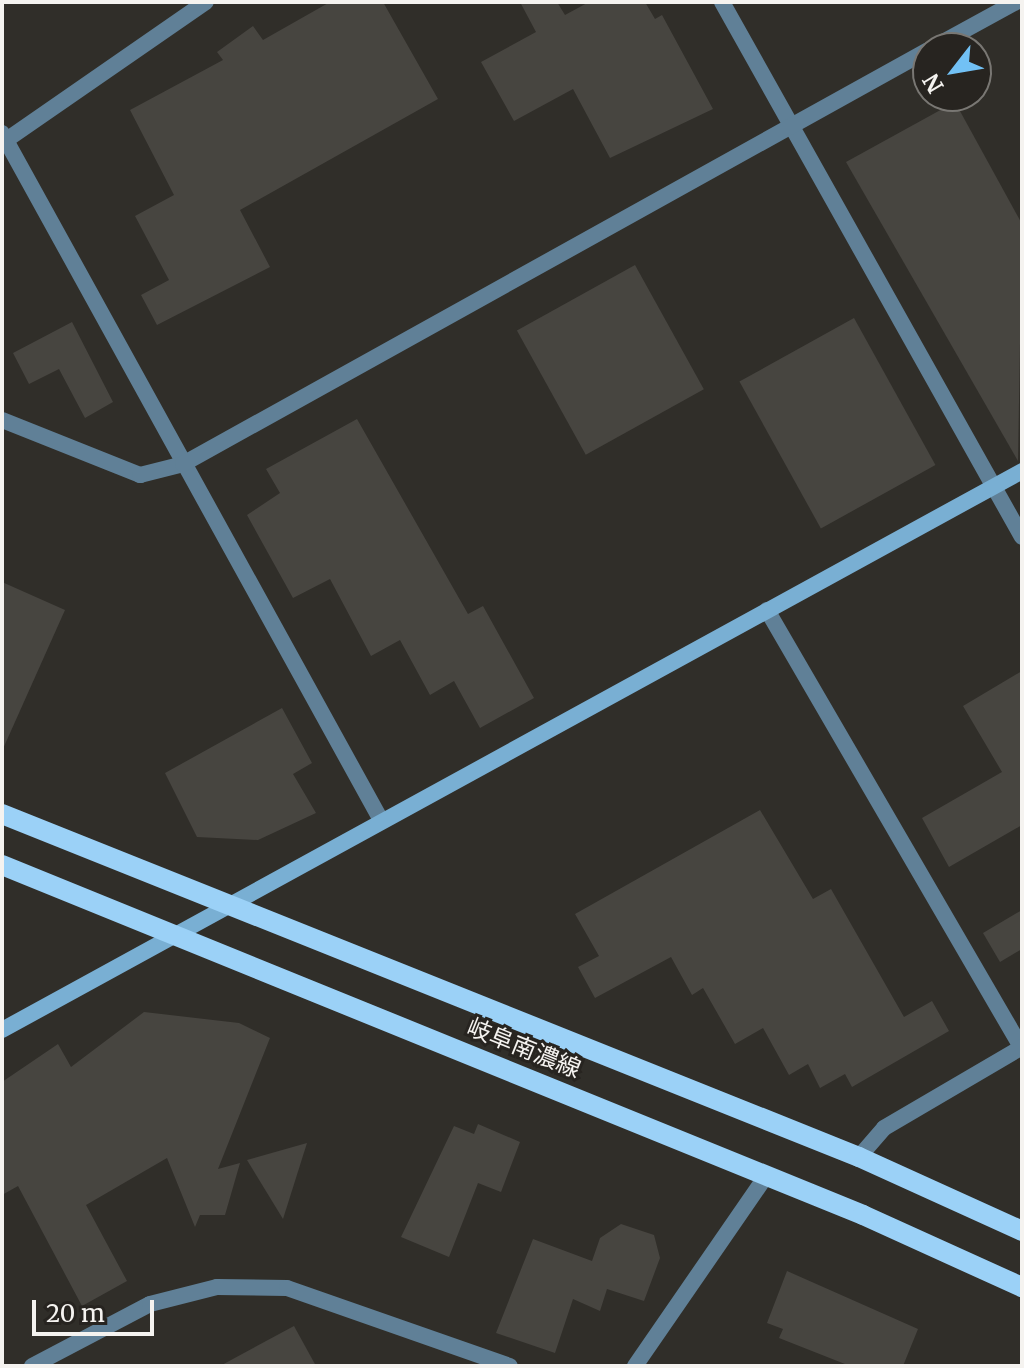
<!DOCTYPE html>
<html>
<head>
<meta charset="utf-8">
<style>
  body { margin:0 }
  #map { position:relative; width:1024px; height:1368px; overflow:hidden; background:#302e29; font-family:Merriweather,"Noto Sans JP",serif }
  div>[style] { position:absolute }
  .building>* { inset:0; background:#474540; transform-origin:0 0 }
  .street>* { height:16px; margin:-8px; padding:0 8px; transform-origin:8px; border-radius:8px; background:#608097 }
  .secondary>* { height:16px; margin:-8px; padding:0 8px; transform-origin:8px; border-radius:8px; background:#79afd3 }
  .primary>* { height:20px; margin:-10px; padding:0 10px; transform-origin:10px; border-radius:10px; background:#9bd1f7 }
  span { translate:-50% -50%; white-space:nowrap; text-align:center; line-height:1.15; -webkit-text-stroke:6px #272420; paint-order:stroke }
  .street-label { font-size:24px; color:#f5f3f0 }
  .frame { position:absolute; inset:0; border:4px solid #f5f3f0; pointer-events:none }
  .north { position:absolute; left:912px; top:32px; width:80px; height:80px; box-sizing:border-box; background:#272420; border:2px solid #797773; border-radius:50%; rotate:239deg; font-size:22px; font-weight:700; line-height:32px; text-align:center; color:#f5f3f0 }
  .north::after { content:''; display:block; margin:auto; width:28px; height:36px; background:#72c1f5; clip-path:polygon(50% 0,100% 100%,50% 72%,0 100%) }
  .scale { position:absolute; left:32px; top:1300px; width:122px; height:36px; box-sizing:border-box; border:4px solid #f5f3f0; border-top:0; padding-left:10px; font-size:24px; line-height:28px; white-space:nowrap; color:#f5f3f0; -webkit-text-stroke:6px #272420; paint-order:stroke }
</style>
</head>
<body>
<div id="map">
  <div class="building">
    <div style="clip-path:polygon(330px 2px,383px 2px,438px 99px,240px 210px,270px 267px,157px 325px,141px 295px,169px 280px,135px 216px,174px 195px,130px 110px,223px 60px,217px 52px,253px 26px,263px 40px)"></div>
    <div style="clip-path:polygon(520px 2px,557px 2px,565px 15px,589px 2px,645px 2px,655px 19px,662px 15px,713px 109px,610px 158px,573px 89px,514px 121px,481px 62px,536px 32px)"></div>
    <div style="clip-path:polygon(955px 102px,1022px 224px,1018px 461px,846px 162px)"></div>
    <div style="left:635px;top:265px;width:142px;height:135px;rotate:61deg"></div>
    <div style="left:854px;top:318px;width:168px;height:131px;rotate:61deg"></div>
    <div style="clip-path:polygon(72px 322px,113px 402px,85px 418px,59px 369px,29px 384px,13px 353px)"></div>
    <div style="clip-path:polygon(357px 419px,468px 614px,483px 606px,534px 698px,480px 728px,454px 681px,430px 695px,400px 640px,371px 656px,330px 579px,293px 598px,247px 515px,280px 493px,266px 469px)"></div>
    <div style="clip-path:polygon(2px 582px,65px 610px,2px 751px)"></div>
    <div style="clip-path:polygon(1022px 671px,1022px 825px,949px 867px,922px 818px,1002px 772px,963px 706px)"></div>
    <div style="clip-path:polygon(282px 708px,312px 763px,293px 774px,316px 813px,258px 840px,197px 837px,165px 773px)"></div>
    <div style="clip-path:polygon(760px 810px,813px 899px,831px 889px,904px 1017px,932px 1001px,949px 1031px,852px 1087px,845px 1074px,820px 1088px,808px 1064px,789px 1075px,763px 1028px,735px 1044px,703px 988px,692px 995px,671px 957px,595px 998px,578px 967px,599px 956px,575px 914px)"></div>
    <div style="clip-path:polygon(1022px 910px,1022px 949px,1000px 962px,983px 933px)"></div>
    <div style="clip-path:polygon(144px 1012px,239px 1023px,270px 1038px,218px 1169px,240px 1163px,225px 1215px,200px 1215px,195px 1227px,167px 1158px,86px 1205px,127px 1281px,82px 1306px,18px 1186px,2px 1195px,2px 1082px,58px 1044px,71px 1067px)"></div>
    <div style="clip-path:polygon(478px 1124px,520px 1142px,501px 1192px,478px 1183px,449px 1257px,401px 1237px,454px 1126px,474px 1134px)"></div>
    <div style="clip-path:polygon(307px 1143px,283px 1219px,247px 1160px)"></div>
    <div style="clip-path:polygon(621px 1224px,654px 1235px,660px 1258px,644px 1301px,607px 1289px,600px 1311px,573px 1299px,555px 1353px,496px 1333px,533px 1239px,592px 1261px,600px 1238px)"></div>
    <div style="clip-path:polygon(787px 1271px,918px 1329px,903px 1366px,850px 1366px,779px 1338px,783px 1329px,767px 1323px)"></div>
    <div style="clip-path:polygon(294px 1326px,316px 1366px,220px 1366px)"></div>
  </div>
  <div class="street">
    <div style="left:722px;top:2px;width:613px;rotate:60.72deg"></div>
    <div style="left:932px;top:48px;width:96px;rotate:-28.7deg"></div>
    <div style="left:2px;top:133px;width:785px;rotate:61.12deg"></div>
    <div style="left:2px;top:143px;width:248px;rotate:-34.7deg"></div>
    <div style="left:2px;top:420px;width:149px;rotate:21.7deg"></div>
    <div style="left:140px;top:475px;width:44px;rotate:-14.3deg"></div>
    <div style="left:183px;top:464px;width:852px;rotate:-29.06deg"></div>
    <div style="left:767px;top:610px;width:505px;rotate:59.83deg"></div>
    <div style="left:859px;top:1157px;width:38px;rotate:-49deg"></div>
    <div style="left:884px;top:1128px;width:160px;rotate:-30.4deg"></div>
    <div style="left:32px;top:1366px;width:133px;rotate:-27.7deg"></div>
    <div style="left:150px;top:1304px;width:69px;rotate:-14.2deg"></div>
    <div style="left:217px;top:1287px;width:70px;rotate:0.8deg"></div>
    <div style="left:287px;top:1288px;width:236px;rotate:19.3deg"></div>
    <div style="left:635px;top:1366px;width:232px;rotate:-55.4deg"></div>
  </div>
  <div class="secondary">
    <div style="left:2px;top:1030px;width:1163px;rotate:-28.72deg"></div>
  </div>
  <div class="primary">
    <div style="left:2px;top:814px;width:923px;rotate:21.81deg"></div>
    <div style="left:859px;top:1157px;width:179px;rotate:24.4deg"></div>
    <div style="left:2px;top:865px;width:929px;rotate:22.12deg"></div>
    <div style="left:863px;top:1215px;width:175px;rotate:24.4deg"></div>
  </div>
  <div class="street-label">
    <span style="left:524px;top:1048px;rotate:22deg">岐阜南濃線</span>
  </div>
  <div class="frame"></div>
  <div class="north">N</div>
  <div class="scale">20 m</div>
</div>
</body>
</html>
